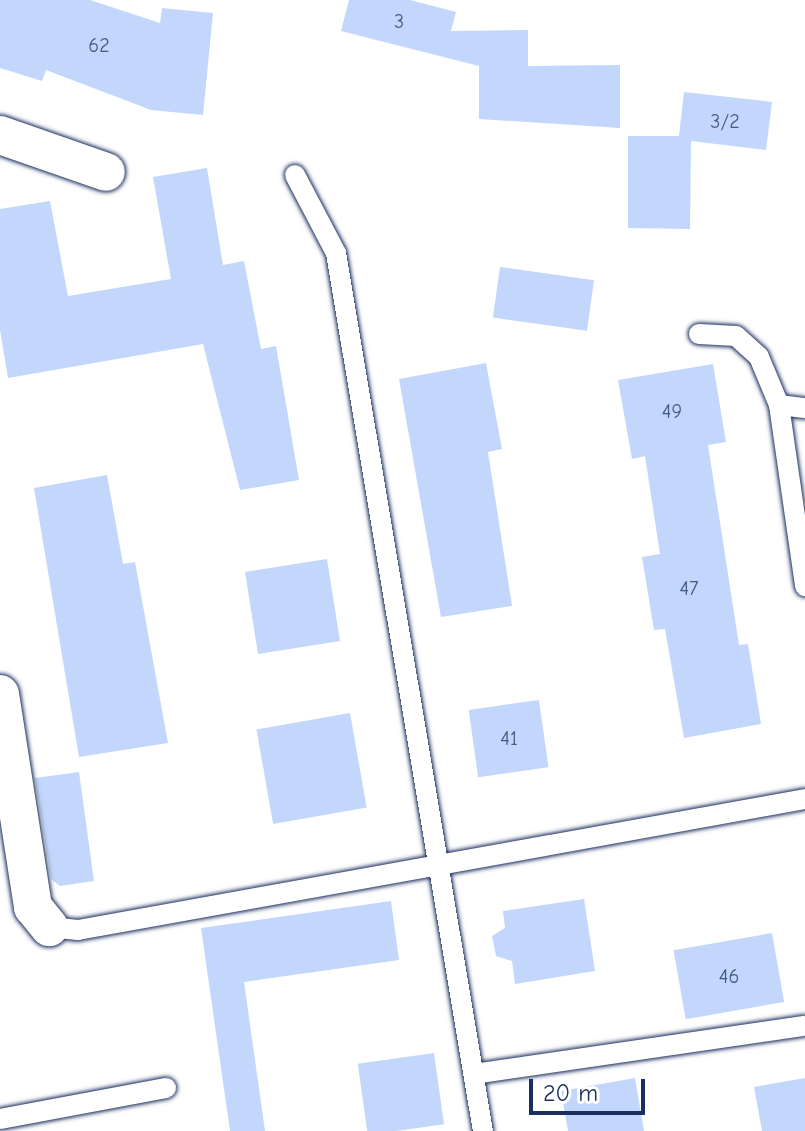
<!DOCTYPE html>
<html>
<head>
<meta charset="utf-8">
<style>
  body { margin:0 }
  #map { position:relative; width:805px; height:1131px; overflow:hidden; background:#fff; font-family:"Comic Neue",sans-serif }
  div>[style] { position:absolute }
  .building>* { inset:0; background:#c3d6fb; transform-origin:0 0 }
  .roads { filter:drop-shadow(0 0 2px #1b2f5e) drop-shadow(0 0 2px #1b2f5e) }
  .service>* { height:20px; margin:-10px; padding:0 10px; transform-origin:10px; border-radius:10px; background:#fff }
  .minor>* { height:38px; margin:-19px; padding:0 19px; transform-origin:19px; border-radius:19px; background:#fff }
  span { translate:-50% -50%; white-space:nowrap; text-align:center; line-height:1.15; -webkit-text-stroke:6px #fff; paint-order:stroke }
  .number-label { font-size:20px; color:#455985 }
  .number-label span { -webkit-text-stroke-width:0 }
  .scale { position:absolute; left:529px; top:1079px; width:116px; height:36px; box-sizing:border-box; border:4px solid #1b2f5e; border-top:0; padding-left:10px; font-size:24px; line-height:28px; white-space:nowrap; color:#1b2f5e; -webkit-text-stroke:6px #fff; paint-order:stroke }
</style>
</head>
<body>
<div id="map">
  <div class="building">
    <div style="clip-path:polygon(0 0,90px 0,160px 23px,162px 8px,213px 13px,203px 115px,151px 110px,46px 70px,42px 81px,0 68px)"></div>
    <div style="clip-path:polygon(349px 0,410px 0,456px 12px,451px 31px,528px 30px,528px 66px,620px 65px,620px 128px,479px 119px,479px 66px,341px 31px)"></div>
    <div style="clip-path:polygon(684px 92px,772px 102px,766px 150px,691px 141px,690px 229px,628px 228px,628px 136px,679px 136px)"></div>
    <div style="clip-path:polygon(207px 168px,223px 265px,244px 261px,261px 349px,276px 346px,299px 480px,240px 490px,203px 344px,8px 378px,0 330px,0 209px,50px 201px,68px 296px,171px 279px,153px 177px)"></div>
    <div style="left:500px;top:267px;width:95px;height:51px;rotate:8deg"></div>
    <div style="clip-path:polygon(486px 363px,502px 449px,488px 452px,512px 606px,441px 617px,399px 379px)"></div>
    <div style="clip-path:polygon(713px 364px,726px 442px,708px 445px,739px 645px,748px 644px,761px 724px,684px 738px,665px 629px,654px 630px,642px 557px,660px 554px,645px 456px,632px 459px,618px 380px)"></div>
    <div style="clip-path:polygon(107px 475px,123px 564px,135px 562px,168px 743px,79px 757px,34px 488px)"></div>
    <div style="left:327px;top:559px;width:83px;height:83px;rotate:81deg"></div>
    <div style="left:539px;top:700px;width:68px;height:71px;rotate:82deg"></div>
    <div style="left:350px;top:713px;width:96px;height:95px;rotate:80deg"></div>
    <div style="clip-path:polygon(79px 772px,94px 881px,60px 886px,51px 879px,35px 778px)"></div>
    <div style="clip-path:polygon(584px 899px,595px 971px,515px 984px,512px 961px,496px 956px,492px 936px,505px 928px,503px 911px)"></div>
    <div style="clip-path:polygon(391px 901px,399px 960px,244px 982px,265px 1131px,230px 1131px,201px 928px)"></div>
    <div style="left:772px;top:933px;width:70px;height:100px;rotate:80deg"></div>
    <div style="left:434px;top:1053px;width:72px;height:77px;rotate:82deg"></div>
    <div style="clip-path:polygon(635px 1078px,644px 1131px,568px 1131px,561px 1091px)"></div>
    <div style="clip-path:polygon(805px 1078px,805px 1131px,762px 1131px,754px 1087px)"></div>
  </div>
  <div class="roads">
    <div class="service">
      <div style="left:295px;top:175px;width:88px;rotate:62.3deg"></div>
      <div style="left:336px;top:253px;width:890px;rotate:80.5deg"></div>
      <div style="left:699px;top:334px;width:37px;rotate:3deg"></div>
      <div style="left:736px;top:336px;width:31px;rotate:42deg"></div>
      <div style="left:759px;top:357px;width:52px;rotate:67.4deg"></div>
      <div style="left:779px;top:405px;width:183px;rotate:81.8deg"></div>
      <div style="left:779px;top:405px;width:26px;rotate:7deg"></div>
      <div style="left:49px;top:927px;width:29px;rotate:6deg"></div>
      <div style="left:78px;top:930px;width:739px;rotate:-10.21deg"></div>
      <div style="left:474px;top:1074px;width:334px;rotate:-8.3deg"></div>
      <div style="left:0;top:1119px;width:169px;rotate:-10.6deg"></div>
    </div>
    <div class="minor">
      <div style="left:0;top:135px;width:112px;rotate:19.2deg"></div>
      <div style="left:0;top:694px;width:216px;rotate:81.2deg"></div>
      <div style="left:33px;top:907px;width:26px;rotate:51deg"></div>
    </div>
  </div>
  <div class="number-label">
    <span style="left:399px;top:21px">3</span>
    <span style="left:99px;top:45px">62</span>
    <span style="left:725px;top:121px">3/2</span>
    <span style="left:672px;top:411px">49</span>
    <span style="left:689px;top:588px">47</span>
    <span style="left:509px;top:738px">41</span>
    <span style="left:729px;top:976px">46</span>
  </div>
  <div class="scale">20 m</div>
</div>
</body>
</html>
